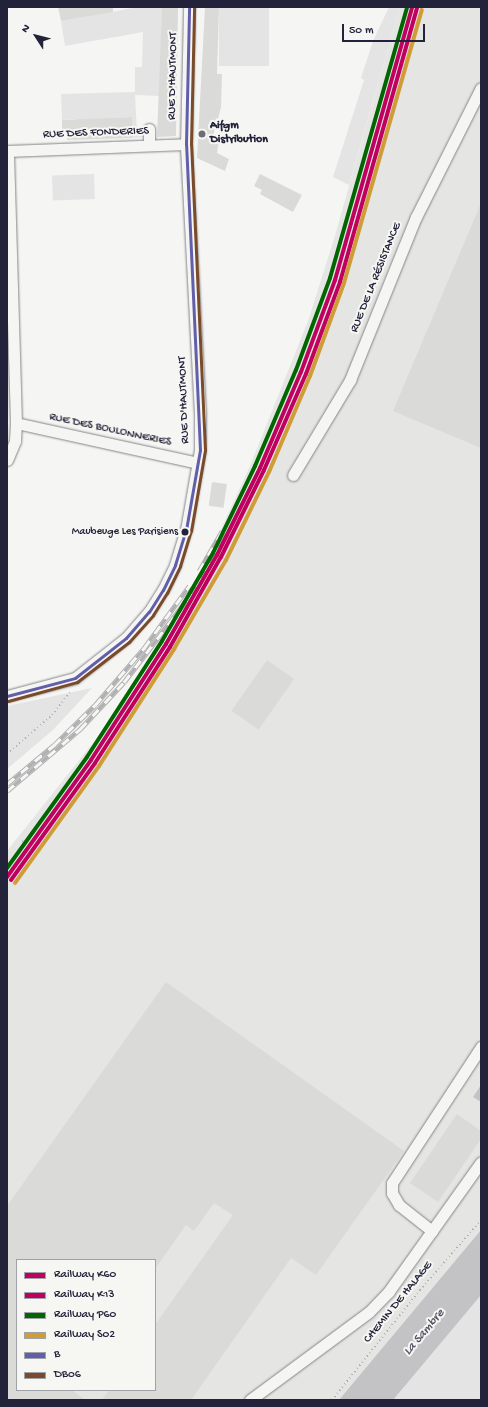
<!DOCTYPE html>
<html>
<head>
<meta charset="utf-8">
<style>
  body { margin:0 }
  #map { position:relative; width:488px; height:1407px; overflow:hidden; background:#f5f5f3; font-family:"Gochi Hand",sans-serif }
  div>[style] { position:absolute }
  .built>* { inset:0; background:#e5e5e4 }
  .green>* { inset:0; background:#e4e4e4; transform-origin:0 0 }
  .water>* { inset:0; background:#c3c3c6 }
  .building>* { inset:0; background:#dadad9; transform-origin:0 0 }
  .path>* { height:2px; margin-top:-1px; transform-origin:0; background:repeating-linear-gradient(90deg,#b0b0b2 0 1px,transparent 0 4px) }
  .roads { filter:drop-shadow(0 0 1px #858589) drop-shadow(0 0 1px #858589) }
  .minor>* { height:11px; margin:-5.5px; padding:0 5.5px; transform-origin:5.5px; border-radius:5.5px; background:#f5f5f3 }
  .rail>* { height:4.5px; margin-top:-2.25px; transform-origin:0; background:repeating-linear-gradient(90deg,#f6f6f2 0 9px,#b0b0b2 0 18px); box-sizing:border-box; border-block:1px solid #b0b0b2 }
  .bus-1>* { height:3px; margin:-1.5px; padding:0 1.5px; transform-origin:1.5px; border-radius:1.5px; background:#625faa }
  .bus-2>* { height:3px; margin:-1.5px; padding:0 1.5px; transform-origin:1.5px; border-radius:1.5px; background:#7a4b2a }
  .rail-1>* { height:4px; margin:-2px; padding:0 2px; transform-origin:2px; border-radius:2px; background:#bf005f }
  .rail-2>* { height:4px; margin:-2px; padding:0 2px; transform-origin:2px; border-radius:2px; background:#bf005f }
  .rail-3>* { height:4px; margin:-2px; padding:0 2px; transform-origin:2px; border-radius:2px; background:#060 }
  .rail-4>* { height:4px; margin:-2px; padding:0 2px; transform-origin:2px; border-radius:2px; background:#cf9d38 }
  .dots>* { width:11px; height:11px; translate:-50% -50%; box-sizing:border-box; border:2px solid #f6f6f2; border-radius:50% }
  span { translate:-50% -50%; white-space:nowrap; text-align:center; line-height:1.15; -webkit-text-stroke:4px #f6f6f2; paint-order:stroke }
  .bus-label { font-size:11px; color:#22223b }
  .right { translate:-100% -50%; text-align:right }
  .street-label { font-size:12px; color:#22223b }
  .poi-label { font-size:12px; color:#22223b; font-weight:700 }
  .left { translate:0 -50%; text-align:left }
  .water-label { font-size:13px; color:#535365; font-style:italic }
  .frame { position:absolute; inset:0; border:8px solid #22223b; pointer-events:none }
  .legend { position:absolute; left:16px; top:1259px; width:140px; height:132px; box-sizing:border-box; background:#f6f6f2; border:1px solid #a1a1a9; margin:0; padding:5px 7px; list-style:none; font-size:12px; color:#22223b }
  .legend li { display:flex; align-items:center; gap:8px; height:20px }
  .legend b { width:20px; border:1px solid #a1a1a9 }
  .north { position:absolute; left:16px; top:16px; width:40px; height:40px; -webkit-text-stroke:3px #f6f6f2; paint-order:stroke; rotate:306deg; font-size:11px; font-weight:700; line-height:16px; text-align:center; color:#22223b }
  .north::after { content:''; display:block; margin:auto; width:14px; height:18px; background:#22223b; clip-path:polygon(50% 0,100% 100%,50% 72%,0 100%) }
  .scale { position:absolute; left:342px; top:24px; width:83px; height:18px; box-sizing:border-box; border:2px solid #22223b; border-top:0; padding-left:5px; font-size:12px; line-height:14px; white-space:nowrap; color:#22223b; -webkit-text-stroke:3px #f6f6f2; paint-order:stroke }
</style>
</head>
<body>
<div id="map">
  <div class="built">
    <div style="clip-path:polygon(evenodd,400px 7px,481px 7px,481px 1295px,393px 1400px,7px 1400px,7px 851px,164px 653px,250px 466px,308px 321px,334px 239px,400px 7px,17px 1260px,155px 1260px,155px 1390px,17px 1390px,17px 1260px)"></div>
  </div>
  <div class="green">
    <div style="clip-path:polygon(139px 7px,162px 7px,160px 96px,135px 95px,137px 132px,146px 132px,145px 137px,132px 138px,132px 117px,113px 118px,105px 118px,96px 139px,95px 119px,87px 119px,76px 140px,75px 119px,62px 120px,61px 94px,135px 92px,135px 67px,142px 67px,143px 32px,65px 46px,61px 21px)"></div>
    <div style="left:219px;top:7px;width:50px;height:59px"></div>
    <div style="clip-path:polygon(389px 7px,400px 7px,349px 185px,333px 177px,364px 80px,361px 78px,373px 41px)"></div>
    <div style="left:94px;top:174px;width:25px;height:42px;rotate:88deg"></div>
    <div style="clip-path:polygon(92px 688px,53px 730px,7px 769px,7px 706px)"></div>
    <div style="clip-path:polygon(481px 1295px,481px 1400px,393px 1400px,449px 1331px)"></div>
  </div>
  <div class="water">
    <div style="clip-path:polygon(481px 1085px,481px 1102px,473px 1097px)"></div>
    <div style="clip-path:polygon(481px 1230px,481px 1295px,393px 1400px,339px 1400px)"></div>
  </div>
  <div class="building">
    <div style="clip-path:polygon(58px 7px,113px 7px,113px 12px,61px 21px)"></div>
    <div style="clip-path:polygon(162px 7px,178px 7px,176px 136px,157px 137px)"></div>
    <div style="clip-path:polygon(205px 7px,219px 7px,217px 74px,222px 74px,221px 107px,218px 119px,216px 118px,213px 140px,219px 141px,217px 153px,229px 159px,225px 171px,197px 158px)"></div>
    <div style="clip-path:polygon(132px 117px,132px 138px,67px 140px,67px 132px,62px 132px,62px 120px)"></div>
    <div style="clip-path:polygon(260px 174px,302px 195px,293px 212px,260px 194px,262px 190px,254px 186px)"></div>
    <div style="clip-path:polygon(481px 203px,481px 448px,393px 411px)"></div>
    <div style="left:212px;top:482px;width:15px;height:24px;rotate:8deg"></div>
    <div style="left:267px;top:660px;width:33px;height:62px;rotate:35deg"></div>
    <div style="clip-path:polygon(166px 982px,404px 1151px,316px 1275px,291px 1258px,191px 1400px,102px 1400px,109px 1390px,155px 1390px,155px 1325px,233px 1215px,214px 1203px,194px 1231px,186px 1225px,155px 1269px,155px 1260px,17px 1260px,17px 1390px,72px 1390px,85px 1400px,7px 1400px,7px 1206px)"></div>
    <div style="clip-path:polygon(457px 1114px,481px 1131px,481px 1139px,438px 1202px,410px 1183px)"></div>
  </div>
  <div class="path">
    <div style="left:7px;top:754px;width:60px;rotate:-40.9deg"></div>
    <div style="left:52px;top:715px;width:31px;rotate:-52deg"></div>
    <div style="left:22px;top:841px;width:12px;rotate:35deg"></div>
    <div style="left:332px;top:1400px;width:141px;rotate:-51.3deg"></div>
    <div style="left:420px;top:1290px;width:93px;rotate:-48.9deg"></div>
  </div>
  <div class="roads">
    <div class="minor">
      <div style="left:149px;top:129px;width:16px;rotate:90deg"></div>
      <div style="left:7px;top:151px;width:179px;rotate:-2.2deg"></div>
      <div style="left:16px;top:423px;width:186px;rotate:12.4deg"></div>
      <div style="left:7px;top:460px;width:21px;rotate:-67deg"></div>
      <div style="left:15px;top:441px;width:18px;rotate:-87deg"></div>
      <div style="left:16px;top:423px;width:272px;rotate:-91.7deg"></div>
      <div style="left:293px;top:475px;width:111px;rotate:-59deg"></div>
      <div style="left:350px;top:380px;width:176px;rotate:-68deg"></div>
      <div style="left:416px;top:217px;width:144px;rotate:-63.3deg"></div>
      <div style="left:7px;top:696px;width:70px;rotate:-14.8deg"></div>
      <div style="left:75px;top:678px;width:65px;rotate:-38.1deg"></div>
      <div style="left:126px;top:638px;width:35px;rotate:-49deg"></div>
      <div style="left:149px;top:612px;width:26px;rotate:-58deg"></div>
      <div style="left:163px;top:590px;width:28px;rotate:-64deg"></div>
      <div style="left:175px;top:565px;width:37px;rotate:-73deg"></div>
      <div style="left:186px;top:530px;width:81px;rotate:-80.1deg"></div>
      <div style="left:200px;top:450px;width:36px;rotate:-90deg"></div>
      <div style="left:200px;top:414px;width:270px;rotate:-93deg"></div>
      <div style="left:186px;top:144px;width:137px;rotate:-88.7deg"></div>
      <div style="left:432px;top:1231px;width:42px;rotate:-141.8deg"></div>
      <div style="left:399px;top:1205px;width:14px;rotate:-120deg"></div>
      <div style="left:392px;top:1193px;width:10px;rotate:-90deg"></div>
      <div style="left:392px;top:1183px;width:163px;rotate:-56.8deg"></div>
      <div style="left:250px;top:1400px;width:148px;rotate:-36.5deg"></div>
      <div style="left:369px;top:1312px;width:29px;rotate:-46deg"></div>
      <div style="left:389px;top:1291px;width:158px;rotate:-54.5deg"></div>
    </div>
  </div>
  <div class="rail">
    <div style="left:199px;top:571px;width:46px;rotate:-60.1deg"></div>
    <div style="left:7px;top:784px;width:61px;rotate:-39.7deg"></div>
    <div style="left:54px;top:745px;width:57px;rotate:-44.3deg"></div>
    <div style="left:95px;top:705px;width:75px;rotate:-49.3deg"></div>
    <div style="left:144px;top:648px;width:77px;rotate:-54deg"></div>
    <div style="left:7px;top:791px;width:96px;rotate:-40.3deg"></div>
    <div style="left:80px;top:729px;width:64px;rotate:-46.9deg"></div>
    <div style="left:124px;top:682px;width:102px;rotate:-52.6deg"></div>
    <div style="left:186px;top:601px;width:79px;rotate:-58.5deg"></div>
  </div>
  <div class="bus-1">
    <div style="left:7px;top:696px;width:70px;rotate:-14.8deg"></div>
    <div style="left:75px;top:678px;width:65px;rotate:-38.1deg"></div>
    <div style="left:126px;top:638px;width:35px;rotate:-49deg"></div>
    <div style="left:149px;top:612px;width:26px;rotate:-58deg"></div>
    <div style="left:163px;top:590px;width:28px;rotate:-64deg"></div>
    <div style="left:175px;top:565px;width:37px;rotate:-73deg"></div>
    <div style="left:186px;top:530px;width:81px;rotate:-80.1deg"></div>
    <div style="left:200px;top:450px;width:306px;rotate:-92.6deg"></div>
    <div style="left:186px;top:144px;width:137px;rotate:-88.7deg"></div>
  </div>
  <div class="bus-2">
    <div style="left:8px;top:701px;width:72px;rotate:-15.4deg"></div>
    <div style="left:77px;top:682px;width:66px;rotate:-37.6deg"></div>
    <div style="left:129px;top:642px;width:36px;rotate:-48deg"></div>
    <div style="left:153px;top:615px;width:26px;rotate:-58deg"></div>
    <div style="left:167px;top:593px;width:30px;rotate:-64deg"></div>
    <div style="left:180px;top:566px;width:37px;rotate:-73deg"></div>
    <div style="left:191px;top:531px;width:82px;rotate:-80.2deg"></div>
    <div style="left:205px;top:450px;width:306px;rotate:-92.6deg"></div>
    <div style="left:191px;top:144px;width:137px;rotate:-88.7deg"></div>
  </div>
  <div class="rail-1">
    <div style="left:7px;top:877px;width:144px;rotate:-54.3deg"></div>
    <div style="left:91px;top:760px;width:138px;rotate:-57.1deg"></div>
    <div style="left:166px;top:644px;width:103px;rotate:-60.2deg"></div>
    <div style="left:217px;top:555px;width:97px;rotate:-63.7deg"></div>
    <div style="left:260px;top:468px;width:104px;rotate:-66.9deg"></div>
    <div style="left:301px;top:372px;width:98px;rotate:-69.7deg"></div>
    <div style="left:335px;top:280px;width:284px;rotate:-74.2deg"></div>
  </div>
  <div class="rail-2">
    <div style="left:11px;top:880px;width:144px;rotate:-54.3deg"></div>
    <div style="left:95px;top:763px;width:138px;rotate:-57.1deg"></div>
    <div style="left:170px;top:647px;width:103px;rotate:-60.5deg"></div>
    <div style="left:221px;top:557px;width:97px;rotate:-63.7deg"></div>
    <div style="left:264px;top:470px;width:105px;rotate:-66.4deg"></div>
    <div style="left:306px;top:374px;width:98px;rotate:-69.7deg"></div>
    <div style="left:340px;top:282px;width:285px;rotate:-74.3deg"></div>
  </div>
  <div class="rail-3">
    <div style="left:7px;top:868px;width:137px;rotate:-54.2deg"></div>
    <div style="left:87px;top:757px;width:138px;rotate:-57.1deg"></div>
    <div style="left:162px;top:641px;width:102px;rotate:-59.9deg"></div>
    <div style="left:213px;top:553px;width:97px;rotate:-64.2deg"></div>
    <div style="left:255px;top:466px;width:104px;rotate:-66.9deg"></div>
    <div style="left:296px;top:370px;width:98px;rotate:-69.7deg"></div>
    <div style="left:330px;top:278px;width:282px;rotate:-74.1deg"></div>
  </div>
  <div class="rail-4">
    <div style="left:15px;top:883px;width:144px;rotate:-54.3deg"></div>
    <div style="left:99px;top:766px;width:139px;rotate:-57.3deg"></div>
    <div style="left:174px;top:649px;width:103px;rotate:-59.7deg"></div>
    <div style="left:226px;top:560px;width:98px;rotate:-64deg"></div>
    <div style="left:269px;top:472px;width:104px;rotate:-66.9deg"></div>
    <div style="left:310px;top:376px;width:99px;rotate:-69.9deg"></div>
    <div style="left:344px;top:283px;width:284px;rotate:-74.1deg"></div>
  </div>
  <div class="dots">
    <div style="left:202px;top:134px;background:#6c6c7b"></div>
    <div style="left:185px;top:532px;background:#22223b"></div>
  </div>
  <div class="bus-label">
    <span class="right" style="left:178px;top:532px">Maubeuge Les Parisiens</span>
  </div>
  <div class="street-label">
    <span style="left:174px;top:76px;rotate:-89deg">RUE D'HAUTMONT</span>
    <span style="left:96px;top:134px;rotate:-2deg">RUE DES FONDERIES</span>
    <span style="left:377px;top:278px;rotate:-68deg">RUE DE LA RÉSISTANCE</span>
    <span style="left:185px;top:400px;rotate:-92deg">RUE D'HAUTMONT</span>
    <span style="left:110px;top:431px;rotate:12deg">RUE DES BOULONNERIES</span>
    <span style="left:399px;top:1303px;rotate:-51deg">CHEMIN DE HALAGE</span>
  </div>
  <div class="poi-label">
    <span class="left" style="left:210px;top:134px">Aifgm<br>Distribution</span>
  </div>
  <div class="water-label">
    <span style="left:425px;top:1333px;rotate:-50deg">La Sambre</span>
  </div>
  <div class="frame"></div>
  <ul class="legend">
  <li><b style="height:5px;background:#bf005f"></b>Railway K60</li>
  <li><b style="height:5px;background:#bf005f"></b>Railway K13</li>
  <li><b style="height:5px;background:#060"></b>Railway P60</li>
  <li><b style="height:5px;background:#cf9d38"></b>Railway S02</li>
  <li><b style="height:5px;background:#625faa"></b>B</li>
  <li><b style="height:5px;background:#7a4b2a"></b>DB06</li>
  </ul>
  <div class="north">N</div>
  <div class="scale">50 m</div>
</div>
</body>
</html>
